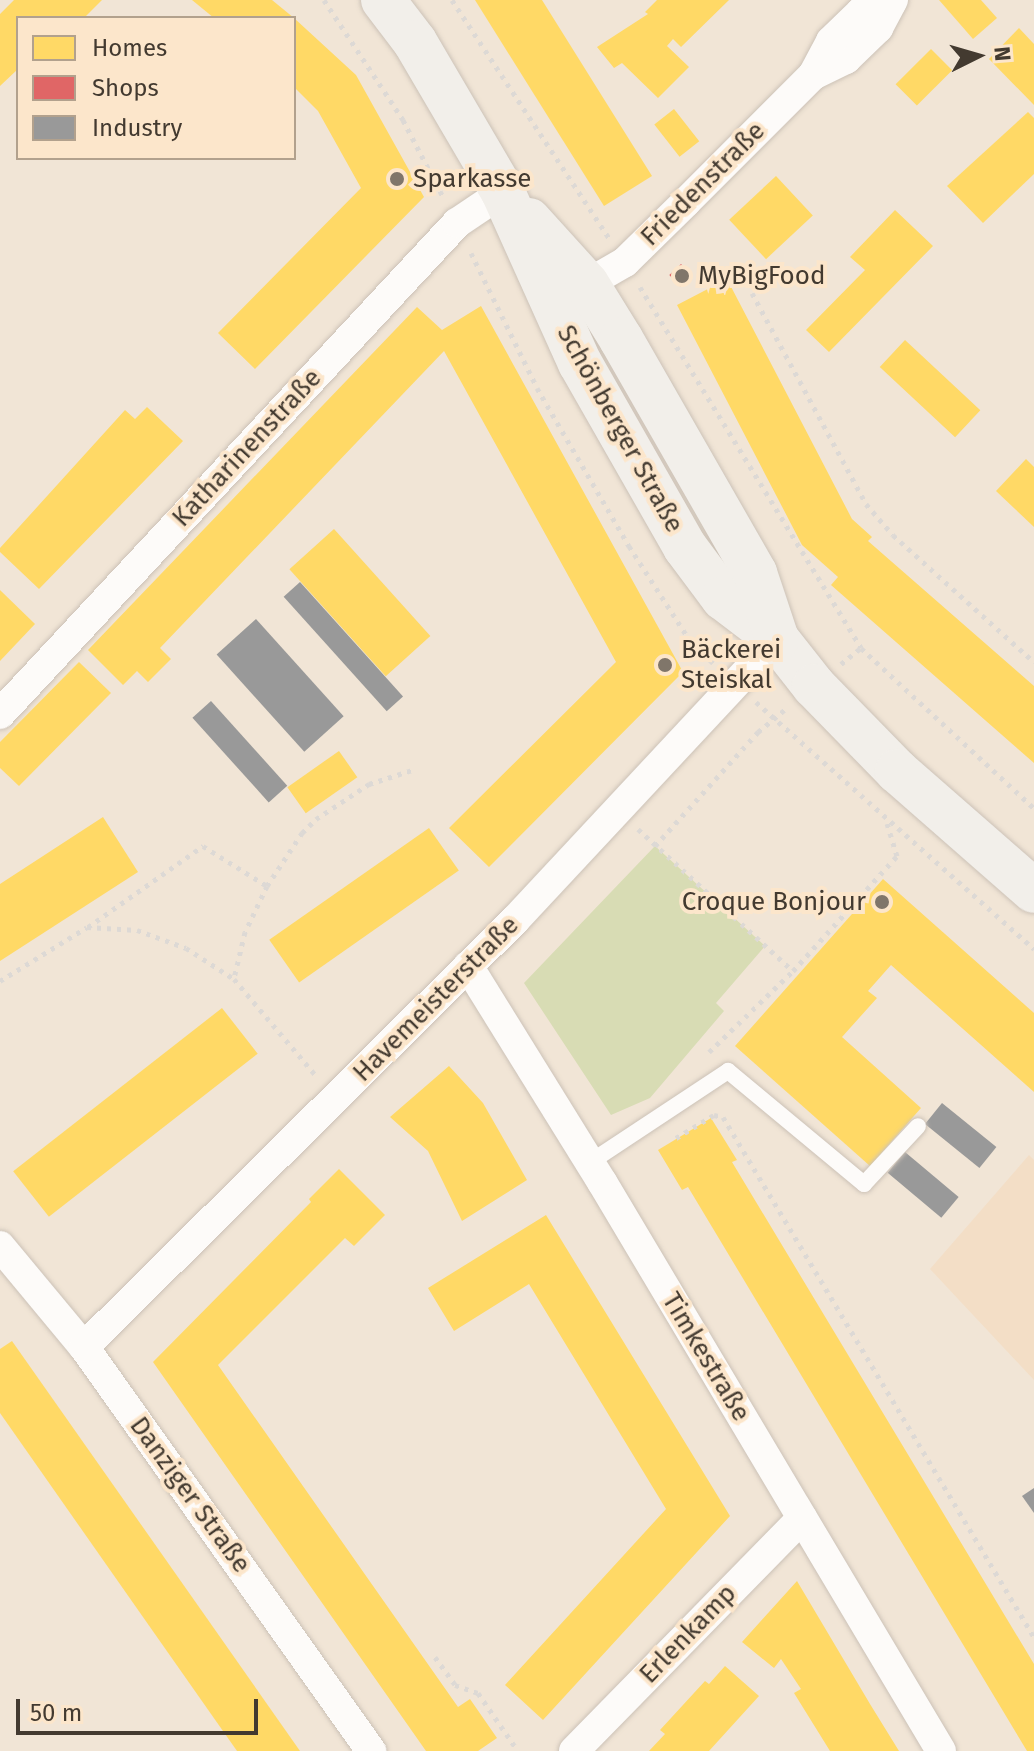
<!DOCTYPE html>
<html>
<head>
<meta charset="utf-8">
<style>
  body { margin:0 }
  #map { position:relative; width:1034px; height:1751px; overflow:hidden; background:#f1e5d6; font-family:"Fira Sans",sans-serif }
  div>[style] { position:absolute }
  .built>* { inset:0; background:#f3dec6 }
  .green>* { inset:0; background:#d8dcb4 }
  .homes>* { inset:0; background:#ffd966; transform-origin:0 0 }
  .shops>* { inset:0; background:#e06666; transform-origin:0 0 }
  .industry>* { inset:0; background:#999; transform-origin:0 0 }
  .path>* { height:5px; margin-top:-2.5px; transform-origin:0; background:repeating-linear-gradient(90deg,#ddd9d5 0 4px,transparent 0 10px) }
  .roads { filter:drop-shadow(0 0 2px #ccc2b7) drop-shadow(0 0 2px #ccc2b7) }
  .lane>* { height:16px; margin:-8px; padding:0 8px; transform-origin:8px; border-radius:8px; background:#fdfbf9 }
  .street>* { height:30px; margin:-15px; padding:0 15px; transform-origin:15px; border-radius:15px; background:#fdfbf9 }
  .secondary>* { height:44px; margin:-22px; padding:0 22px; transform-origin:22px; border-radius:22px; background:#f2efea }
  .dots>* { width:22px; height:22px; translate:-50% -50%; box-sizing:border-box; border:4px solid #fce6cb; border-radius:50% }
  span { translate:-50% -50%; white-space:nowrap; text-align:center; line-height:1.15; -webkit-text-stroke:8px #fce6cb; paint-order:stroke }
  .poi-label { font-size:26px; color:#433a30 }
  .left { translate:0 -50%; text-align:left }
  .right { translate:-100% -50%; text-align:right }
  .street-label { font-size:26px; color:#433a30 }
  .legend { position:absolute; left:16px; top:16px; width:280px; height:144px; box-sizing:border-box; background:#fce6cb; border:2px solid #b2a18d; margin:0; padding:10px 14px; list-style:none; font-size:24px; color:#433a30 }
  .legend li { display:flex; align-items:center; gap:16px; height:40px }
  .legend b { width:40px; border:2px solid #b2a18d }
  .north { position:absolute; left:938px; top:16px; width:80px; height:80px; -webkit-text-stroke:6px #fce6cb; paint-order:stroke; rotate:85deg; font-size:22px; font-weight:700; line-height:32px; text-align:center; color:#433a30 }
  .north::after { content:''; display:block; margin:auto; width:28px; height:36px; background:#433a30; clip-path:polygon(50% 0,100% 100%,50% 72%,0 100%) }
  .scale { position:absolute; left:16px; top:1699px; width:242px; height:36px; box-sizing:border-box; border:4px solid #433a30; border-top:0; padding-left:10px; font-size:24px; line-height:28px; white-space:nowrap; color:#433a30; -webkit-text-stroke:6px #fce6cb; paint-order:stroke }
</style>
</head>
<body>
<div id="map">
  <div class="built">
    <div style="clip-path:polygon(1029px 1155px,1034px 1160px,1034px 1380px,930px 1269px)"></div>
  </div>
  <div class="green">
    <div style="clip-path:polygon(655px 846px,765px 946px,716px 1003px,724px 1011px,650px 1098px,611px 1115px,524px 983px)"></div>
  </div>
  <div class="homes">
    <div style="clip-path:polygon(14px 0,102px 0,84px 18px,18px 18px,18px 69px,0 86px,0 14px)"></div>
    <div style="clip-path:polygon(192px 0,272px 0,294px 18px,214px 18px)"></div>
    <div style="clip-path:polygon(475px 0,542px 0,652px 176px,604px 206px)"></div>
    <div style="clip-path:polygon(657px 0,729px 0,681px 47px,673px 39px,667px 46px,689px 67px,658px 98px,622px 63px,614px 68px,597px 47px,648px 14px,645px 12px)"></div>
    <div style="clip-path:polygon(939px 0,981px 0,997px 18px,973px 39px)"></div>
    <div style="clip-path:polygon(294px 18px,356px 75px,424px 197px,255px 369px,218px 333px,361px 188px,318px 111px,294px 87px)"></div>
    <div style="clip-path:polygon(1019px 28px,1034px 44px,1034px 105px,989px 59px)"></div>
    <div style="left:931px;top:49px;width:30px;height:50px;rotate:45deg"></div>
    <div style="left:674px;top:109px;width:41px;height:25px;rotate:52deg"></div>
    <div style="clip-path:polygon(1028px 112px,1034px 118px,1034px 174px,983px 223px,947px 186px)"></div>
    <div style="left:776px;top:176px;width:54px;height:64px;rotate:47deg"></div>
    <div style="clip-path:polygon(895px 210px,933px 246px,829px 352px,806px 330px,865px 270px,850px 257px)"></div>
    <div style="clip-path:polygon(727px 279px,852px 519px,872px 537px,868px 541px,1034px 686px,1034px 763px,831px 585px,838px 577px,802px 545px,677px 305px)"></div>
    <div style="clip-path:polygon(481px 306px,683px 672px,489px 867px,449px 828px,616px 662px,444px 351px,160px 648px,171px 659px,148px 682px,137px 671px,123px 685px,88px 650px,417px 307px,442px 330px)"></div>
    <div style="left:905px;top:340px;width:103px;height:37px;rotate:43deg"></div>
    <div style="clip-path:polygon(147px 407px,183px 441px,39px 589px,0 552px,0 548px,125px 410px,135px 419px)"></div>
    <div style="clip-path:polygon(1026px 459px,1034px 467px,1034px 527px,996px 491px)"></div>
    <div style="left:334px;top:529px;width:144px;height:60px;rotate:48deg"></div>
    <div style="clip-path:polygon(0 590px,35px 624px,0 661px)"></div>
    <div style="clip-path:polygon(79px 662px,111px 693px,19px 786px,0 768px,0 742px)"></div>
    <div style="left:339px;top:751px;width:32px;height:63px;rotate:55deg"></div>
    <div style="clip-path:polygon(103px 817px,138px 872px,0 961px,0 884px)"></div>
    <div style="left:429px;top:828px;width:52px;height:195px;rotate:55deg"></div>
    <div style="clip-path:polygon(883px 879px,1034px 1013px,1034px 1092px,891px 965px,868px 991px,877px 998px,842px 1037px,921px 1108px,870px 1166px,735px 1046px)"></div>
    <div style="left:222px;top:1008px;width:58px;height:265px;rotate:52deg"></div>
    <div style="clip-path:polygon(449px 1066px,483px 1103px,527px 1180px,462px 1221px,428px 1151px,390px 1117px)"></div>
    <div style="clip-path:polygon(711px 1118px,737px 1160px,732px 1162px,1034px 1664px,1034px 1751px,1027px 1751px,688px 1187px,682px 1190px,658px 1150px)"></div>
    <div style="clip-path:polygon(339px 1169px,385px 1215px,354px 1246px,345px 1238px,218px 1365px,458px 1707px,470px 1699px,497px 1738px,478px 1751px,426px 1751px,153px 1362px,311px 1202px,309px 1199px)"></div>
    <div style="clip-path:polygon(546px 1215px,730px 1516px,543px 1720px,505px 1685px,666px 1509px,529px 1284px,454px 1331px,428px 1288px)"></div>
    <div style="clip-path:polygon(12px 1341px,199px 1607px,300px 1751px,237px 1751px,157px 1637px,0 1413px,0 1349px)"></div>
    <div style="clip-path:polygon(797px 1581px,870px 1704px,899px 1751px,830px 1751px,794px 1693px,801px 1689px,781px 1659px,774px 1668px,742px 1642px)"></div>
    <div style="clip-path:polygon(725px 1666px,759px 1696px,709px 1751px,649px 1751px,665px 1734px,660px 1730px,705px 1681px,709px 1684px)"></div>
  </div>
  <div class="shops">
    <div style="left:681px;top:264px;width:16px;height:16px;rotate:47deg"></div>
  </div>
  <div class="industry">
    <div style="left:300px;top:582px;width:154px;height:22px;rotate:48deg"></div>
    <div style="left:256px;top:619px;width:131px;height:53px;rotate:48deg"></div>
    <div style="left:211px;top:701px;width:114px;height:25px;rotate:48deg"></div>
    <div style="left:942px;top:1103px;width:70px;height:27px;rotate:39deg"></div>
    <div style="left:905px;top:1152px;width:70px;height:27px;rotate:40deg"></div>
    <div style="clip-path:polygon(1034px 1488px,1034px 1513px,1022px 1496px)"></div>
  </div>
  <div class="path">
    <div style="left:324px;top:0;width:144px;rotate:56.6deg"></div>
    <div style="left:403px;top:120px;width:87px;rotate:62.5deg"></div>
    <div style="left:452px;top:0;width:285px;rotate:56.6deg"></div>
    <div style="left:471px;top:253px;width:150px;rotate:63.9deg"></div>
    <div style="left:537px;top:388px;width:183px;rotate:59.8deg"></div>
    <div style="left:629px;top:546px;width:111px;rotate:57.2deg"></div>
    <div style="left:689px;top:639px;width:34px;rotate:45deg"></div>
    <div style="left:640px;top:287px;width:423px;rotate:58.5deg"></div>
    <div style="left:861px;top:648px;width:236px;rotate:42.8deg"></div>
    <div style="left:752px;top:293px;width:240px;rotate:61.6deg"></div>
    <div style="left:866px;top:504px;width:41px;rotate:48.9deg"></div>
    <div style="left:893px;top:535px;width:190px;rotate:42deg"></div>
    <div style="left:841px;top:664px;width:26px;rotate:-39deg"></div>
    <div style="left:756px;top:702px;width:372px;rotate:41.6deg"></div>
    <div style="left:638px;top:829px;width:210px;rotate:42.5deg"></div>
    <div style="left:655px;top:846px;width:154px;rotate:-47.9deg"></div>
    <div style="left:758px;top:732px;width:38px;rotate:-40deg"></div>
    <div style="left:267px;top:886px;width:64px;rotate:-56.6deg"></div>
    <div style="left:302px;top:833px;width:20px;rotate:-45deg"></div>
    <div style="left:316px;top:819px;width:64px;rotate:-33.4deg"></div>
    <div style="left:369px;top:784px;width:45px;rotate:-18deg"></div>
    <div style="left:88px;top:927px;width:141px;rotate:-35.2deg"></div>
    <div style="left:203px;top:846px;width:75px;rotate:32deg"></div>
    <div style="left:267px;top:886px;width:51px;rotate:115.6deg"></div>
    <div style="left:245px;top:932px;width:47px;rotate:103.4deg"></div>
    <div style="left:0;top:981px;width:102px;rotate:-31.8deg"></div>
    <div style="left:87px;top:927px;width:50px;rotate:3.4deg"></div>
    <div style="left:137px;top:930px;width:52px;rotate:20.2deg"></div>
    <div style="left:186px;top:948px;width:57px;rotate:32.9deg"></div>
    <div style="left:234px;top:979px;width:128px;rotate:49.7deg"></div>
    <div style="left:709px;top:1052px;width:117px;rotate:-44deg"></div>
    <div style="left:793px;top:971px;width:155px;rotate:-47.9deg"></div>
    <div style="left:897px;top:856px;width:34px;rotate:-107deg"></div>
    <div style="left:676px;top:1138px;width:44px;rotate:-31.2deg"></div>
    <div style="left:714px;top:1115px;width:9px;rotate:13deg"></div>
    <div style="left:723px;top:1117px;width:606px;rotate:59.12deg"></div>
    <div style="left:435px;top:1657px;width:34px;rotate:54deg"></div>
    <div style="left:455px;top:1685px;width:24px;rotate:19deg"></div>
    <div style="left:478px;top:1693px;width:70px;rotate:55.4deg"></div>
  </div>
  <div class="roads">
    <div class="lane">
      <div style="left:589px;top:1163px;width:167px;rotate:-33.5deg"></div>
      <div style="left:728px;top:1071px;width:177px;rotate:39.7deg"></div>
      <div style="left:864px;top:1184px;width:79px;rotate:-47deg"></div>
    </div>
    <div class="street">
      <div style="left:813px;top:75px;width:37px;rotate:-26deg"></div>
      <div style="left:846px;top:59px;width:45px;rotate:-44.1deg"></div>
      <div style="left:878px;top:28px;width:32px;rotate:-62deg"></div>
      <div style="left:587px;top:284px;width:44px;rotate:-30.1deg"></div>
      <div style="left:625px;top:262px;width:86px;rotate:-44.5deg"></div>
      <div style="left:686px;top:202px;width:180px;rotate:-45deg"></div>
      <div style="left:813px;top:75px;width:38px;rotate:-62deg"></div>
      <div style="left:831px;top:41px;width:42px;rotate:-44deg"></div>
      <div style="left:861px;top:12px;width:32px;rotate:-18deg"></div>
      <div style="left:0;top:714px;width:671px;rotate:-47.05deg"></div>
      <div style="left:457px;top:223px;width:55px;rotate:-34deg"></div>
      <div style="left:468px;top:966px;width:254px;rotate:58.2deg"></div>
      <div style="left:602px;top:1182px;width:662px;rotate:59.21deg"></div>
      <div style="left:0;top:1246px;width:131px;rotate:50.3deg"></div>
      <div style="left:84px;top:1347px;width:496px;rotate:54.6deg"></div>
      <div style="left:84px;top:1347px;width:607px;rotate:-44.73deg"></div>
      <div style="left:515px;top:920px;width:384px;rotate:-47deg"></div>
      <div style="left:574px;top:1751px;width:326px;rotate:-45.6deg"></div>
    </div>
    <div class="secondary">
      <div style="left:383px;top:0;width:53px;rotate:52.7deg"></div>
      <div style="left:415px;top:42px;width:174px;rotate:59.6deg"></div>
      <div style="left:503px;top:192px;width:188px;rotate:65.8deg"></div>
      <div style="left:580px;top:363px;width:212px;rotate:60.3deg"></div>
      <div style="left:685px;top:547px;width:64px;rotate:53.3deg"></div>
      <div style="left:723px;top:598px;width:68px;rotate:37.2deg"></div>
      <div style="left:777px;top:639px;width:60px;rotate:51.8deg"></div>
      <div style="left:814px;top:686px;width:119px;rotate:45.7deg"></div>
      <div style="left:897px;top:771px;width:182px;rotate:41.2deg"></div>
      <div style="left:529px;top:220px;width:86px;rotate:47.8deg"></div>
      <div style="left:587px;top:284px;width:65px;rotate:58.3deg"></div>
      <div style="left:621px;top:339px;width:270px;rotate:60.2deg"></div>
      <div style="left:755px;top:573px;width:70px;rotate:71.6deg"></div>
    </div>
  </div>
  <div class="dots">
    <div style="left:397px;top:179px;background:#80766a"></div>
    <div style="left:682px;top:276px;background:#80766a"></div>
    <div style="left:665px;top:665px;background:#80766a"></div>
    <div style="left:882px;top:902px;background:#80766a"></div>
  </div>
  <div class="poi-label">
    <span class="left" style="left:413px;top:179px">Sparkasse</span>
    <span class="left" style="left:698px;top:276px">MyBigFood</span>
    <span class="left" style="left:681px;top:665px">Bäckerei<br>Steiskal</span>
    <span class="right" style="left:866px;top:902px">Croque Bonjour</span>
  </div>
  <div class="street-label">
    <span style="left:703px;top:184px;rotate:-45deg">Friedenstraße</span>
    <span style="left:620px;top:429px;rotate:61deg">Schönberger Straße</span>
    <span style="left:247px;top:448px;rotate:-47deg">Katharinenstraße</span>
    <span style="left:436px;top:999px;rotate:-45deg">Havemeisterstraße</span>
    <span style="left:706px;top:1357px;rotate:59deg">Timkestraße</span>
    <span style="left:190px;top:1495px;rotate:54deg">Danziger Straße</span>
    <span style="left:688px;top:1634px;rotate:-46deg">Erlenkamp</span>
  </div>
  <ul class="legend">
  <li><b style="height:22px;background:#ffd966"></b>Homes</li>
  <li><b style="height:22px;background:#e06666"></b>Shops</li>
  <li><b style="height:22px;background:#999"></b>Industry</li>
  </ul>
  <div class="north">N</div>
  <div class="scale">50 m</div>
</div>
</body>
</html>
